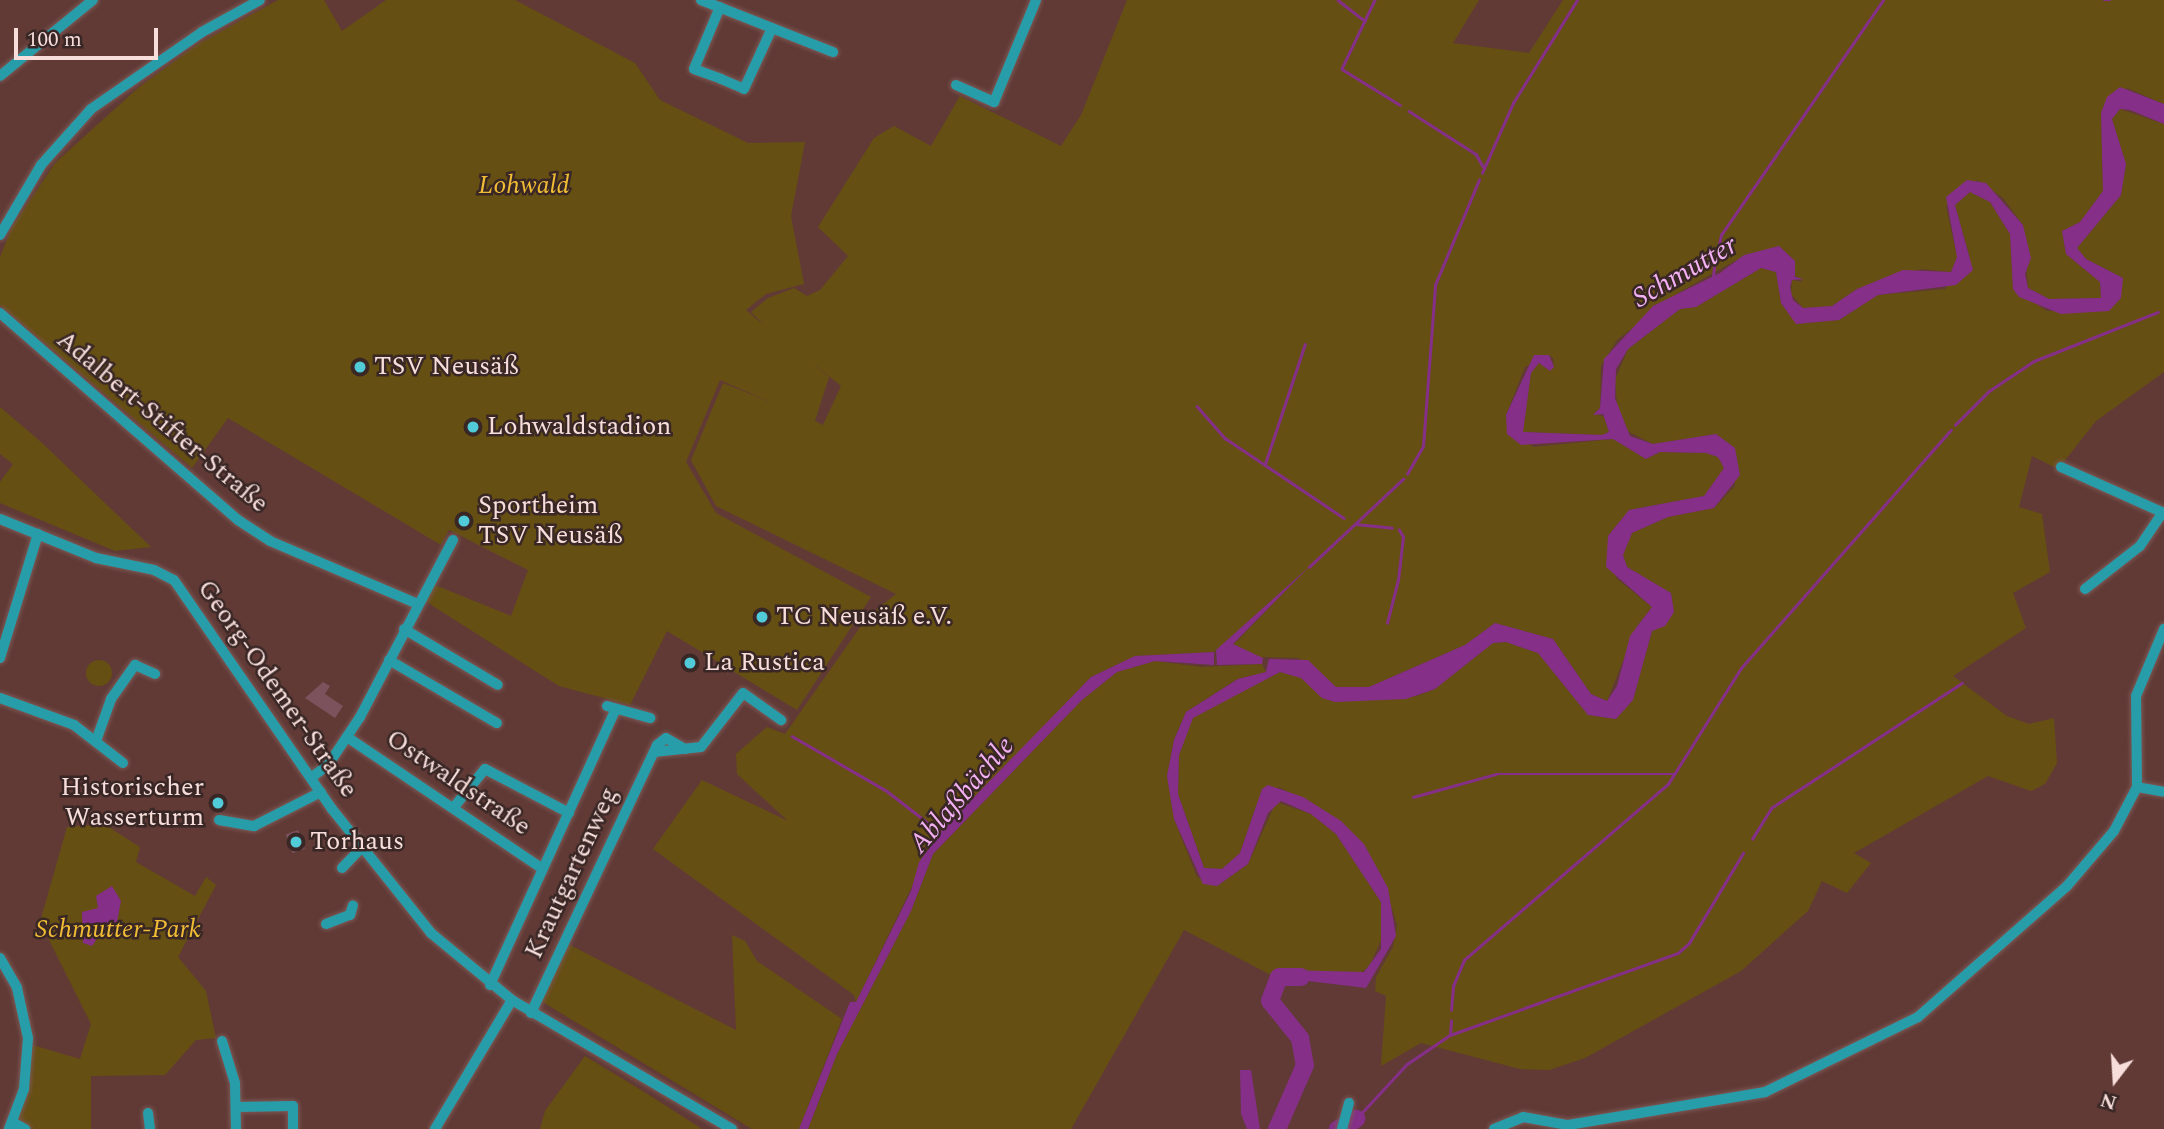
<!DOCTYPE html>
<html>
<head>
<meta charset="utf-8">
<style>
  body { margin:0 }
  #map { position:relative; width:2164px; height:1129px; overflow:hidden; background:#613a36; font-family:Spectral,serif }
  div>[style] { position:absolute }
  .green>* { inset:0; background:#664f13 }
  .round { border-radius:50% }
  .water>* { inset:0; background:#852f88 }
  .stream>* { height:2.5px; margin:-1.25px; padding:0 1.25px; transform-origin:1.25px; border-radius:1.25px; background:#852f88 }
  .river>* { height:18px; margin:-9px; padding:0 9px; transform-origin:9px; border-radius:9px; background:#852f88 }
  .building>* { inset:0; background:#7c535c; transform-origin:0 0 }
  .roads { filter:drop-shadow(0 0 2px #7c5854) drop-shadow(0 0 2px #7c5854) }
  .minor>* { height:10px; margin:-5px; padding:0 5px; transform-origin:5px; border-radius:5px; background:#289daa }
  .dots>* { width:19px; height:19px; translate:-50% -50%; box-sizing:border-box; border:4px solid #392725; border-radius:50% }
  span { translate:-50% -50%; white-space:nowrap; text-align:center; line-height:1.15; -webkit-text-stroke:5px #392725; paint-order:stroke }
  .park-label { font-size:26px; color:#f1bc35; font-style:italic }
  .poi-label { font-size:26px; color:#f7dedb }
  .left { translate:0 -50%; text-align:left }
  .right { translate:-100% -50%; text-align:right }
  .street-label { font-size:26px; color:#f7dedb }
  .water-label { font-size:28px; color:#f3b1f4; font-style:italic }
  .north { position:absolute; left:2080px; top:1045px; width:70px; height:70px; -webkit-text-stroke:5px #392725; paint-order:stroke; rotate:197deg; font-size:19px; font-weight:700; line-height:28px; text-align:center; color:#f7dedb }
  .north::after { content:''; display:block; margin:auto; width:24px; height:32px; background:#f7dedb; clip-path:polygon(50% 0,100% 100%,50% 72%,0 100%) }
  .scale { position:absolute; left:14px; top:28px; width:144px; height:32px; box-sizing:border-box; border:4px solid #f7dedb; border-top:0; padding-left:9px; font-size:21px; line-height:24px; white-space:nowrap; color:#f7dedb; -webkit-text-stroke:5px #392725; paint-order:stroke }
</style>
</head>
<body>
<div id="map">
  <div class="green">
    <div style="clip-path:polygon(evenodd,278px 0,324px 0,342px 31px,386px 0,515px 0,635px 63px,660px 100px,748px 143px,805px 142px,791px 216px,804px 284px,766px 294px,746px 310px,765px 326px,751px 312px,768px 298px,794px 288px,807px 296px,820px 290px,848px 256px,818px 227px,874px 138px,894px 126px,931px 146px,960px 96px,1061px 146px,1081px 115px,1127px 0,1479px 0,1453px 43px,1529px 53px,1563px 0,2164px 0,2164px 104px,2127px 88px,2101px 113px,2103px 191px,2080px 222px,2062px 231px,2066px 254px,2100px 282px,2101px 298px,2049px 299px,2028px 288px,2023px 225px,2003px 198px,1977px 180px,1946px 206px,1957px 257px,1951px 272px,1921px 269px,1857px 289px,1832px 306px,1803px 308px,1791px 294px,1792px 280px,1803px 282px,1794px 275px,1795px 261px,1779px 246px,1740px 258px,1678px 293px,1617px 340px,1601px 366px,1600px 408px,1594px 413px,1604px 417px,1609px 432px,1602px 435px,1523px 432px,1530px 373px,1539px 363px,1554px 367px,1553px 358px,1549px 355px,1525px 367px,1506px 415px,1533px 447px,1613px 439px,1646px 459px,1660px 452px,1706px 453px,1718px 457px,1724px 468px,1704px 496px,1629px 510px,1608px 536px,1616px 578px,1652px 607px,1637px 626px,1607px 701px,1591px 694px,1553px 639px,1495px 623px,1465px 645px,1369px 687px,1336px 687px,1298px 658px,1257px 657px,1233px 645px,1303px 573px,1214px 652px,1135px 656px,1091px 677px,935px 839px,856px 1002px,854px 995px,653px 849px,702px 780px,788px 821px,737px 774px,736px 754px,767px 727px,785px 734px,868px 616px,896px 594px,716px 506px,691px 460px,723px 383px,775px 404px,720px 380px,686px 462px,716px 513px,871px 597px,797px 710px,667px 631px,630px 705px,559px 686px,425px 601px,430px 583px,511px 616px,528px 570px,449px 530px,441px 545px,228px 418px,192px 468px,0 305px,0 257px,12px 227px,55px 163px,139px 87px,198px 44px,278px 0,805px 357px,841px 386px,823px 425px,815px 421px,829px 377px,805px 357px)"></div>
    <div style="clip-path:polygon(2120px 109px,2164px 124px,2164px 372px,2096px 421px,2058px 469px,2032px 456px,2019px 507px,2042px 514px,2050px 572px,2013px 593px,2026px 628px,1953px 676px,2007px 716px,2029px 724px,2054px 718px,2057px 763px,2045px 784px,2031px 791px,1988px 776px,1854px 853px,1871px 863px,1847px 893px,1822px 881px,1808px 911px,1741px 971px,1585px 1058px,1549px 1070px,1520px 1069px,1421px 1043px,1381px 1066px,1386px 996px,1375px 991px,1376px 977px,1393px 947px,1397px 925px,1381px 874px,1341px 821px,1279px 787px,1256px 806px,1240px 853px,1222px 869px,1204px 868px,1178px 794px,1179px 755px,1193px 717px,1280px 672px,1302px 678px,1322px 698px,1335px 702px,1417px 696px,1435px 689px,1493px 643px,1506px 642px,1538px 653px,1588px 715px,1616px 719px,1633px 700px,1652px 631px,1674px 612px,1671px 593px,1627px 567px,1623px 555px,1632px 533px,1668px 517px,1714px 508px,1735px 486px,1735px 448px,1716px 434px,1653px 444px,1625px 430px,1618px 415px,1615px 380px,1628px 349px,1680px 309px,1696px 307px,1761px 268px,1776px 272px,1781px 303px,1796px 324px,1839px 320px,1878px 295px,1945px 289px,1970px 258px,1955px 205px,1970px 192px,1990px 202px,2010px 234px,2013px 289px,2047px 311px,2109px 311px,2123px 278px,2086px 259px,2077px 248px,2121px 195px,2126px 164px,2112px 119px)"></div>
    <div style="clip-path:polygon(0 407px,41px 442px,151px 547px,115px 551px,0 503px,0 482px,13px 464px,0 454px)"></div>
    <div class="round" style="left:86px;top:660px;width:26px;height:26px"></div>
    <div style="clip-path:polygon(1155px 661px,1202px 667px,1262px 664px,1266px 672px,1237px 679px,1186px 712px,1174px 739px,1167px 776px,1174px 819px,1197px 877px,1217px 886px,1248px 864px,1276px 802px,1311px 814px,1336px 834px,1381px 902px,1383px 936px,1369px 967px,1357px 975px,1285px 970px,1275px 977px,1184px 930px,1071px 1129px,808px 1129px,837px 1054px,911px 911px,933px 854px,1082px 700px,1117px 672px)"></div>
    <div style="clip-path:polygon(104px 824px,140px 847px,136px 862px,195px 896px,206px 877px,216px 885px,178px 957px,206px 991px,216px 1038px,196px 1040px,165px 1075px,91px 1076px,91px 1129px,9px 1129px,29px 1044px,80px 1059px,91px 1024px,40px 922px,67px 827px)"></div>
    <div style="clip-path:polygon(732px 935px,745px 941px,757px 961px,842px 1019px,799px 1129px,752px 1129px,541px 1001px,568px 944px,736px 1030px)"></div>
    <div style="clip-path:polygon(585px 1056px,646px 1093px,702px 1129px,540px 1129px,545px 1111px)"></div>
  </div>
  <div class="water">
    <div style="clip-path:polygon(2120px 87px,2164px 104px,2164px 124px,2130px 110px,2120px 109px,2112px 119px,2126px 164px,2121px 195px,2077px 248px,2086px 259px,2123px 278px,2121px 298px,2109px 311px,2061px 314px,2019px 297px,2013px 289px,2010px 234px,1990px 202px,1970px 192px,1955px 205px,1973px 270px,1956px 285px,1878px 295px,1839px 320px,1796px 324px,1781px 303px,1776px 272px,1761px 268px,1696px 307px,1680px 309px,1628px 349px,1616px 369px,1615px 398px,1630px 436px,1653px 444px,1716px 434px,1735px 448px,1740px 475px,1714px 508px,1668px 517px,1632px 533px,1623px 555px,1627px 567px,1671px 593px,1674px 612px,1665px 626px,1652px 631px,1633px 700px,1616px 719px,1588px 715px,1538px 653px,1506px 642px,1493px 643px,1435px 689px,1406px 699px,1335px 702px,1322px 698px,1301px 678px,1280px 672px,1193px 718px,1179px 755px,1178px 794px,1204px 868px,1222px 869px,1240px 853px,1262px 789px,1268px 785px,1303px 797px,1341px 821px,1364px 844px,1388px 888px,1396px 936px,1366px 988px,1275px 977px,1285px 970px,1364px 972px,1381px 949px,1381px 902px,1336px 834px,1311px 814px,1281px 801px,1268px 813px,1248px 864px,1217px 886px,1203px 884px,1174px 819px,1167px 776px,1174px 740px,1186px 712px,1238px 679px,1266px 672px,1269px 659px,1308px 660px,1336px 687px,1369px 687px,1465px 645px,1495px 623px,1553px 639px,1591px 694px,1607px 701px,1617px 686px,1630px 636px,1652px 607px,1606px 567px,1608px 536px,1629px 510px,1704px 496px,1724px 468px,1718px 457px,1706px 453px,1660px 452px,1646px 459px,1613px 439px,1521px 445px,1507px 434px,1506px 415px,1534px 355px,1549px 355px,1554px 367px,1550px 371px,1539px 363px,1531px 373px,1523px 432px,1602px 435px,1609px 432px,1603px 414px,1593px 415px,1600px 408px,1604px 359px,1653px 306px,1720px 273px,1744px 255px,1779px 246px,1795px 261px,1795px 277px,1804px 279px,1792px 280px,1790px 287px,1793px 300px,1803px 308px,1832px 306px,1857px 289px,1903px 270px,1951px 272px,1957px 257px,1946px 197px,1967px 180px,1986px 183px,2023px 225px,2031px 258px,2025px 274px,2028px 288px,2049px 299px,2101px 298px,2100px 282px,2066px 254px,2062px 231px,2080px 222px,2103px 191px,2101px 113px,2107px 97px)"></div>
    <div style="clip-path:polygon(1310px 566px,1233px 644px,1263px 658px,1262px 664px,1217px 665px,1216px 650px)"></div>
    <div style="clip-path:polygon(1214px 652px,1214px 665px,1155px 661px,1117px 672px,1082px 700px,933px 854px,911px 911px,837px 1054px,808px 1129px,799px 1129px,850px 1002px,856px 1002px,911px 891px,919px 862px,942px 830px,1091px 677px,1135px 656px)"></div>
    <div style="clip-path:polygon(112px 886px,121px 901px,117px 922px,105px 927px,92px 946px,83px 943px,82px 912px,98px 908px,96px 896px)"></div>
    <div style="clip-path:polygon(1240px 1070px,1251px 1070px,1260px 1129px,1247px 1129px,1241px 1114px)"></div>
  </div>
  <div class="stream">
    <div style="left:1338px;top:0;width:34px;rotate:38deg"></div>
    <div style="left:1375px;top:0;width:76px;rotate:115.6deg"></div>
    <div style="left:1342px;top:69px;width:68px;rotate:31.8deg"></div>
    <div style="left:2104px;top:0;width:6px"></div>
    <div style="left:1409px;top:111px;width:80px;rotate:32.7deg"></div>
    <div style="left:1476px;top:154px;width:14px;rotate:60deg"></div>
    <div style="left:1482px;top:173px;width:77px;rotate:-66.1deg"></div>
    <div style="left:1513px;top:103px;width:121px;rotate:-58.1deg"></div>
    <div style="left:1716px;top:257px;width:23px;rotate:-77deg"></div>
    <div style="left:1721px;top:235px;width:285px;rotate:-55.4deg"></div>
    <div style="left:1713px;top:277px;width:10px;rotate:-84deg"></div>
    <div style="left:1197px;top:406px;width:43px;rotate:48.8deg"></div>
    <div style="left:1225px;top:438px;width:143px;rotate:33.9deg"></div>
    <div style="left:1955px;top:425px;width:48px;rotate:-45deg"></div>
    <div style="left:1989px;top:391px;width:54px;rotate:-33.7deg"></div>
    <div style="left:2034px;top:361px;width:133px;rotate:-21.6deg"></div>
    <div style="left:1265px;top:464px;width:126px;rotate:-71.6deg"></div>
    <div style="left:1407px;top:474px;width:32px;rotate:-60deg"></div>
    <div style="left:1423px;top:446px;width:161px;rotate:-85.7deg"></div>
    <div style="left:1435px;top:285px;width:114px;rotate:-67.3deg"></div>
    <div style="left:1356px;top:524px;width:36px;rotate:6deg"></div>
    <div style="left:1309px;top:567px;width:129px;rotate:-43.1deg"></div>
    <div style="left:1387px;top:623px;width:44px;rotate:-75.7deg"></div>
    <div style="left:1398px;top:580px;width:43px;rotate:-83.4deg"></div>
    <div style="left:1403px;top:537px;width:8px;rotate:-120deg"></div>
    <div style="left:792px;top:736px;width:110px;rotate:30.1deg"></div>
    <div style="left:887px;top:791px;width:68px;rotate:37.9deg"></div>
    <div style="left:1413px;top:797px;width:86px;rotate:-15.5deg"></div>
    <div style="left:1496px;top:774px;width:179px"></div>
    <div style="left:1752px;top:839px;width:36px;rotate:-58deg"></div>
    <div style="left:1771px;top:808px;width:228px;rotate:-33.2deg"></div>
    <div style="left:1451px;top:1010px;width:24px;rotate:-85deg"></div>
    <div style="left:1453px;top:986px;width:28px;rotate:-67deg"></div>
    <div style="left:1464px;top:960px;width:269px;rotate:-40.8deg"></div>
    <div style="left:1668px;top:784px;width:137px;rotate:-57.8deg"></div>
    <div style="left:1741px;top:668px;width:317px;rotate:-48.6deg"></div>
    <div style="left:1450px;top:1035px;width:14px;rotate:-86deg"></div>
    <div style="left:1356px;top:1119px;width:75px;rotate:-47.2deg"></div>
    <div style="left:1407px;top:1064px;width:52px;rotate:-34deg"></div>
    <div style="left:1450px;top:1035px;width:242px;rotate:-19.8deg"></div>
    <div style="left:1678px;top:953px;width:15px;rotate:-42deg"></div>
    <div style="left:1689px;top:943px;width:105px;rotate:-59deg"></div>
  </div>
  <div class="river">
    <div style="left:1271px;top:998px;width:22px;rotate:-69deg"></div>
    <div style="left:1279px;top:977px;width:22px"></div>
    <div style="left:1270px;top:1001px;width:48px;rotate:51deg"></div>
    <div style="left:1300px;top:1038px;width:27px;rotate:80deg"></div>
    <div style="left:1305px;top:1065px;width:70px;rotate:113.6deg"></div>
    <div style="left:1338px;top:1129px;width:21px;rotate:-29deg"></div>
  </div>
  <div class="building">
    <div style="clip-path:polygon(323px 682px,330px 686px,325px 694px,343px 706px,335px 718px,305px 698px)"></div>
    <div style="left:298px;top:830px;width:20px;height:13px;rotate:70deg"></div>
  </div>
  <div class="roads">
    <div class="minor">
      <div style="left:701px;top:0;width:142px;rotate:21.5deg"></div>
      <div style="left:720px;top:7px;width:67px;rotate:112.8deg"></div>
      <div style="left:694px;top:69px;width:29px;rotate:20deg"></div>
      <div style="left:721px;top:79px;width:25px;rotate:23deg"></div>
      <div style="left:744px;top:89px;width:67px;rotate:-65.3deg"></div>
      <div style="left:0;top:76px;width:120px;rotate:-39.3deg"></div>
      <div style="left:956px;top:85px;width:42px;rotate:24.1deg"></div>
      <div style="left:994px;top:102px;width:110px;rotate:-67.6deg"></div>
      <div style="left:0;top:235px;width:81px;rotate:-59.6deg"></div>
      <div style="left:41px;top:165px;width:75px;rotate:-48.2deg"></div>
      <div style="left:91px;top:109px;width:135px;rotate:-34.7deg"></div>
      <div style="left:202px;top:32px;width:66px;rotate:-28.9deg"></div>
      <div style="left:0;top:313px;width:315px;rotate:41deg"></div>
      <div style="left:238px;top:520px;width:38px;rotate:33deg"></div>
      <div style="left:270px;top:541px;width:161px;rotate:23.1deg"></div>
      <div style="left:2061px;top:467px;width:113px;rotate:24.1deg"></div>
      <div style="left:0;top:519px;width:104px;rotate:22.1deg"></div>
      <div style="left:96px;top:558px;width:59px;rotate:11.7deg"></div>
      <div style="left:154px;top:570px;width:22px;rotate:27deg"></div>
      <div style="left:174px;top:580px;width:278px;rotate:55.4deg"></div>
      <div style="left:332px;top:809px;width:159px;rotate:51.4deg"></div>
      <div style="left:431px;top:933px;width:105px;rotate:39.6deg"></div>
      <div style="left:512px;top:1000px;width:255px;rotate:30.4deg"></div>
      <div style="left:2085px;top:589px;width:70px;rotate:-38deg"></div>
      <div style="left:2140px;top:546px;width:41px;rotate:-55.9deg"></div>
      <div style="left:404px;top:629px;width:109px;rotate:30.8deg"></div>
      <div style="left:0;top:658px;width:130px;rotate:-73deg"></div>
      <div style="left:389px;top:660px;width:125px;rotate:30.3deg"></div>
      <div style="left:0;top:698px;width:79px;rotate:20deg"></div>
      <div style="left:74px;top:725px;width:62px;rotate:37.8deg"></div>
      <div style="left:607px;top:706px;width:45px;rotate:15.6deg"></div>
      <div style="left:347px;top:737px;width:236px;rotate:34deg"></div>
      <div style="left:96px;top:741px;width:45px;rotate:-70.3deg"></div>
      <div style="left:111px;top:699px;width:42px;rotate:-54.8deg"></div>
      <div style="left:135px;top:665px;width:22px;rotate:24deg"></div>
      <div style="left:654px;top:752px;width:47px;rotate:-6.1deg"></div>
      <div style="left:701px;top:747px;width:68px;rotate:-52.1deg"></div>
      <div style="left:743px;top:693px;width:47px;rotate:35.4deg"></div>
      <div style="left:312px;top:777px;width:20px;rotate:-37deg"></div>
      <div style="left:328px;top:765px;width:58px;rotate:-56.3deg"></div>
      <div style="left:360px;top:717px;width:200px;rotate:-62.3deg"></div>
      <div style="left:2137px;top:787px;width:27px;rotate:10deg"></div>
      <div style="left:454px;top:807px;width:49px;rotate:-50.8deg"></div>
      <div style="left:485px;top:769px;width:95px;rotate:27.6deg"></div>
      <div style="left:219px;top:820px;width:36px;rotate:10deg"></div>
      <div style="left:254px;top:826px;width:75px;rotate:-26.9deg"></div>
      <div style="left:342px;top:868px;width:28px;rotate:-46deg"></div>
      <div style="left:326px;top:924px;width:26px;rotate:-21deg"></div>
      <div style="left:350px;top:915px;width:10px;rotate:-73deg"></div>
      <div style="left:0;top:958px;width:34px;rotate:60deg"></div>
      <div style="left:17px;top:988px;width:51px;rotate:77.6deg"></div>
      <div style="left:28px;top:1038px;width:51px;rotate:94.5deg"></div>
      <div style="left:24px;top:1089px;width:43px;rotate:110.6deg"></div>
      <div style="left:490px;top:985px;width:303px;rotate:-65.5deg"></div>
      <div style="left:531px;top:1013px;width:296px;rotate:-64.8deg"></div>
      <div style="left:657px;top:745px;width:11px;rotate:-38deg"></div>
      <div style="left:666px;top:738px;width:22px;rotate:30deg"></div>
      <div style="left:222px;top:1041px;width:44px;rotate:72.8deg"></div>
      <div style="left:235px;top:1083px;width:46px;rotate:88.8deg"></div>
      <div style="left:237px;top:1107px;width:56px;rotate:-1deg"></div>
      <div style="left:293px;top:1106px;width:23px;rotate:90deg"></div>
      <div style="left:148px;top:1113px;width:16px;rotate:83deg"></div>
      <div style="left:12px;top:1122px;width:15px;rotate:28deg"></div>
      <div style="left:435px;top:1129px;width:150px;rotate:-59.2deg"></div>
      <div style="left:1342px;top:1129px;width:27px;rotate:-75deg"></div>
      <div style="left:1494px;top:1129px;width:31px;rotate:-22deg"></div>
      <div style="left:1523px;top:1117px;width:46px;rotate:10.1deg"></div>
      <div style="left:1568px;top:1125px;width:200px;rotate:-9.5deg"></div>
      <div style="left:1765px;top:1092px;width:170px;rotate:-26.1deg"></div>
      <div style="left:1918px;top:1017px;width:198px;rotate:-41.3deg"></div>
      <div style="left:2067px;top:886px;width:72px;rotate:-49.5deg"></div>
      <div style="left:2114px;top:831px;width:50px;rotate:-62.4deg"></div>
      <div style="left:2137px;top:787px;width:91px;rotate:-90.6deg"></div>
      <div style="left:2136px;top:696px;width:73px;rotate:-67.3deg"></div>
    </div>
  </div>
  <div class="dots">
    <div style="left:360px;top:367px;background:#52cbd9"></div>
    <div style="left:473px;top:427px;background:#52cbd9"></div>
    <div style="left:464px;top:521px;background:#52cbd9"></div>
    <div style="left:762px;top:617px;background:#52cbd9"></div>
    <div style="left:690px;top:663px;background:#52cbd9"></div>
    <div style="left:218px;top:803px;background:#52cbd9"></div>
    <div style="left:296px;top:842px;background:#52cbd9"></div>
  </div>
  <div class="park-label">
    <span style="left:524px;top:186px">Lohwald</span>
    <span style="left:118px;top:930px">Schmutter-Park</span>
  </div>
  <div class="poi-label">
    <span class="left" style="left:374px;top:367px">TSV Neusäß</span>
    <span class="left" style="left:487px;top:427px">Lohwaldstadion</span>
    <span class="left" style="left:478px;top:521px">Sportheim<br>TSV Neusäß</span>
    <span class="left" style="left:776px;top:617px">TC Neusäß e.V.</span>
    <span class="left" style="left:704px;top:663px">La Rustica</span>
    <span class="right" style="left:204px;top:803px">Historischer<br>Wasserturm</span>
    <span class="left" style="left:310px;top:842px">Torhaus</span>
  </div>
  <div class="street-label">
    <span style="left:162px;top:422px;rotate:40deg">Adalbert-Stifter-Straße</span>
    <span style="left:277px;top:689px;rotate:55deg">Georg-Odemer-Straße</span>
    <span style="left:458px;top:783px;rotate:34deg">Ostwaldstraße</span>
    <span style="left:572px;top:873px;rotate:-65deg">Krautgartenweg</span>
  </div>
  <div class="water-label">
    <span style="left:1685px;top:272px;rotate:-30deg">Schmutter</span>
    <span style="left:962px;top:795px;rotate:-49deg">Ablaßbächle</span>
  </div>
  <div class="north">N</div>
  <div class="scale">100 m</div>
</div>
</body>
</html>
